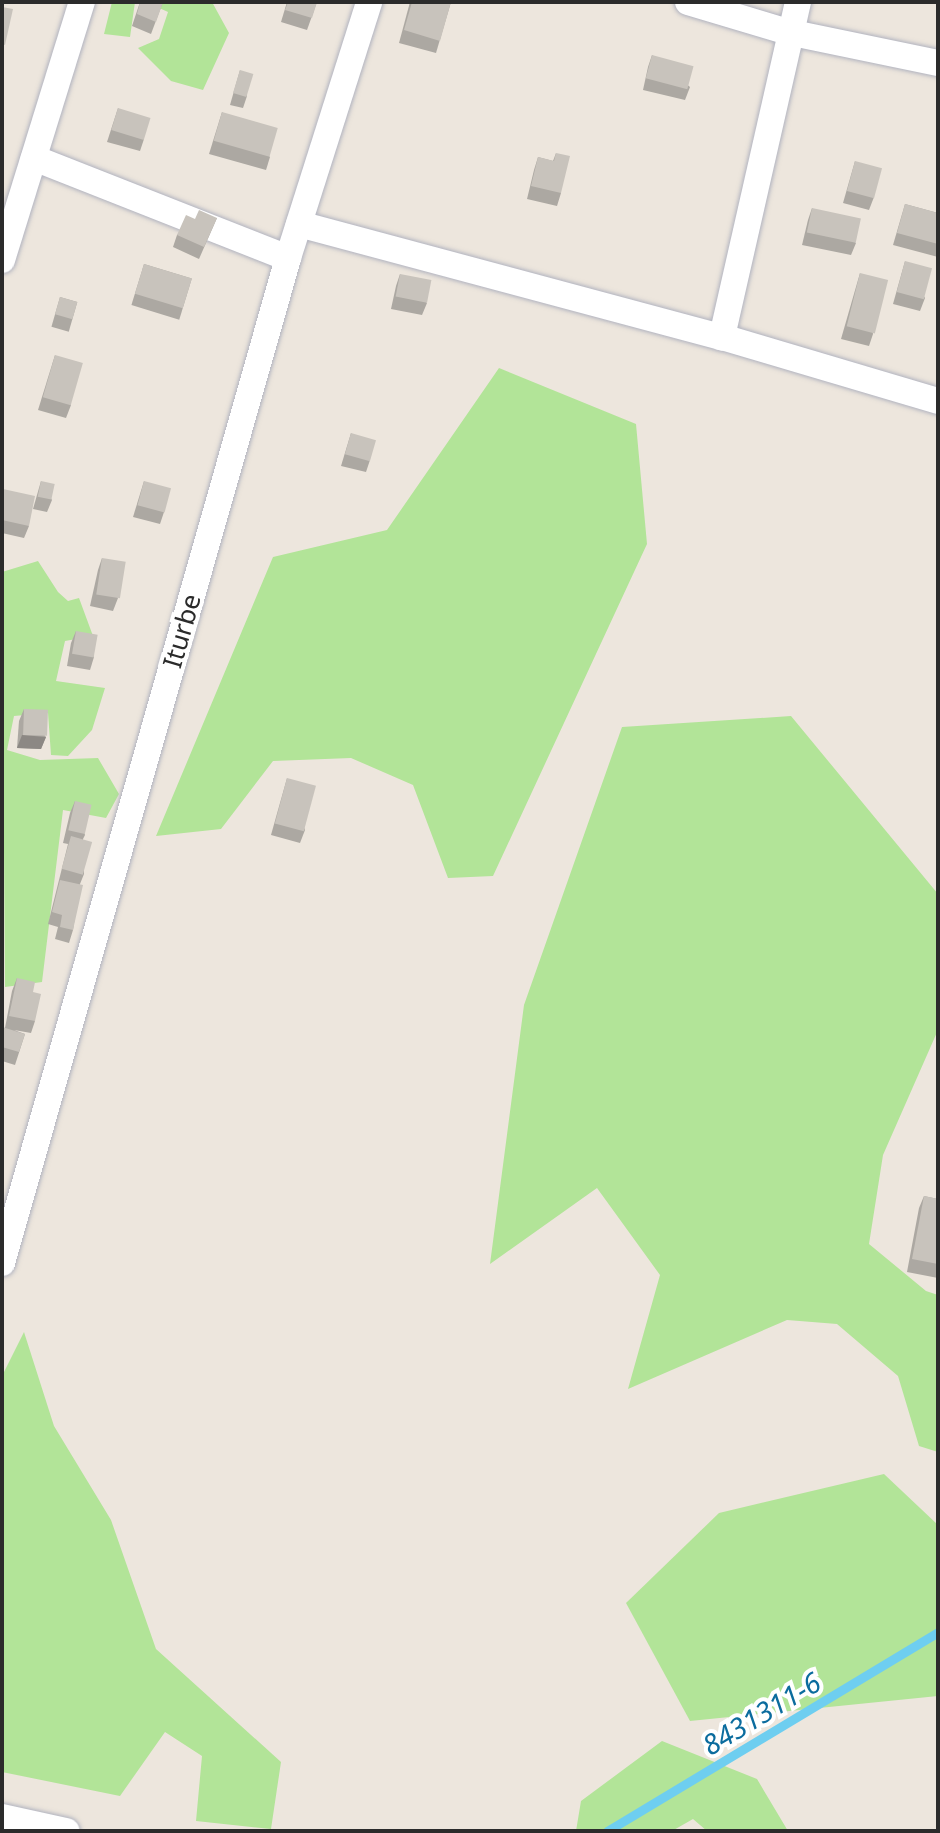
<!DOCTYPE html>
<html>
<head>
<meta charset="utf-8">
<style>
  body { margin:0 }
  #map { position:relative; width:940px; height:1833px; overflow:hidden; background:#ede6dd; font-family:"Noto Sans",sans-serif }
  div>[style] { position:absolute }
  .green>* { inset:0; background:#b2e498 }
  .stream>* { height:9px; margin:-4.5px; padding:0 4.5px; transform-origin:4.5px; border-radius:4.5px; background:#6ecef0 }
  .roads { filter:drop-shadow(0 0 2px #b1b3bf) drop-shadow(0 0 2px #b1b3bf) }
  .minor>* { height:26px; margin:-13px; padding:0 13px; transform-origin:13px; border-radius:13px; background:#fff }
  .wall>* { inset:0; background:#aca8a2; transform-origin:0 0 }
  .shaded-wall>* { inset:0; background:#8c8884 }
  .building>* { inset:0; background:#c8c3bc; transform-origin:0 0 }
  span { translate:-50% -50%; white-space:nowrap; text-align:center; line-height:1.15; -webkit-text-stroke:8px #fff; paint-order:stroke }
  .street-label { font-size:26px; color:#2b2b2b }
  .water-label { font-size:28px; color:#0b6c9e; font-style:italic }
  .frame { position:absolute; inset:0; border:4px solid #2b2b2b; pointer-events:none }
</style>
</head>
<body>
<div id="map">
  <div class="green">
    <div style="clip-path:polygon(112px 2px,135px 2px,130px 37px,104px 34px)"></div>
    <div style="clip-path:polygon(146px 2px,212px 2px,229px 33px,203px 90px,171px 81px,138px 48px,159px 39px,168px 12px)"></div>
    <div style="clip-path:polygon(499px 368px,636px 424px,647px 544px,493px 876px,448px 878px,413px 785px,351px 758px,273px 761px,221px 829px,156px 836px,273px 557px,387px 530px)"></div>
    <div style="clip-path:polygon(38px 561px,58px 592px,68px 601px,79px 598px,93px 636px,65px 641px,56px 681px,105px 688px,92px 730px,68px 756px,51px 755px,48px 713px,14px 716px,7px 750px,40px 760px,98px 758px,119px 794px,106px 818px,63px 810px,42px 982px,5px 987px,2px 572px)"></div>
    <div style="clip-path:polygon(791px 716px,938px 894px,938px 1030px,883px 1155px,869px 1244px,926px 1291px,938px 1295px,938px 1452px,919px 1446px,898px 1376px,837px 1324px,787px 1320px,628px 1389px,660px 1275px,597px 1188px,490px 1264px,524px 1005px,622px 727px)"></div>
    <div style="clip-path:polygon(24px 1332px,54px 1426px,111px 1520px,156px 1649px,281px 1762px,271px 1829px,196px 1821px,202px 1756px,165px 1732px,120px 1796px,2px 1772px,2px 1376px)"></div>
    <div style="clip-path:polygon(884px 1474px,938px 1525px,938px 1696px,690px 1721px,626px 1603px,719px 1513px)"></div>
    <div style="clip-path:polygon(662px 1741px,757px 1779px,788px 1831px,707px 1831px,693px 1819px,672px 1831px,576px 1831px,581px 1801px)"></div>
  </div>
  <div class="stream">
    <div style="left:607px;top:1831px;width:386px;rotate:-31deg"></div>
  </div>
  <div class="roads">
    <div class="minor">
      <div style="left:688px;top:2px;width:104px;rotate:16.7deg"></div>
      <div style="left:788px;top:32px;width:153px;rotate:11.7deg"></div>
      <div style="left:798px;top:2px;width:344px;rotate:102.8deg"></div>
      <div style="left:722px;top:337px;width:225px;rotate:16.5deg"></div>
      <div style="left:34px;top:158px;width:273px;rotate:21.5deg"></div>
      <div style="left:299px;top:224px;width:438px;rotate:15deg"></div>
      <div style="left:2px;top:260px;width:270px;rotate:-72.8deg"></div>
      <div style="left:2px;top:1263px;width:1045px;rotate:-74.11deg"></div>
      <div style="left:288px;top:258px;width:269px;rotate:-72.4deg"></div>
      <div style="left:2px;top:1817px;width:66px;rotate:12.3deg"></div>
    </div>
  </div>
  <div class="wall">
    <div style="clip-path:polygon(140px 2px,163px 2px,151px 34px,132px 26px)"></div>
    <div style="clip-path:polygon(287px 2px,317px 2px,307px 30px,281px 22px)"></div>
    <div style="clip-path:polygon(410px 2px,451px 2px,436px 53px,399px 43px)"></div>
    <div style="clip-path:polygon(652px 55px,690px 87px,685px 100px,643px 90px,648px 67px)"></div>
    <div style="clip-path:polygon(240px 70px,247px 96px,243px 108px,230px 105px)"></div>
    <div style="clip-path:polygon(118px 108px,144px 139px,140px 151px,107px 142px)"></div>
    <div style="clip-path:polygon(222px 112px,270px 157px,266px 170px,209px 154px)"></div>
    <div style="clip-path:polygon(556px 153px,561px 193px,557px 206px,527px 199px,534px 170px,538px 157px,553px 161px)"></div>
    <div style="clip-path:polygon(855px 161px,874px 197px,869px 210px,843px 203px)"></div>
    <div style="clip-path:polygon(905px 204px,938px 213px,938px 257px,893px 245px)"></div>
    <div style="clip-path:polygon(812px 208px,856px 243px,851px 255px,802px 245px,808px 220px)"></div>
    <div style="clip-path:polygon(217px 218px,199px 259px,173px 247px,177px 235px,195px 219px)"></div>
    <div style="clip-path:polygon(905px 261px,925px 298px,920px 311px,893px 304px)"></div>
    <div style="left:144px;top:264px;width:50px;height:43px;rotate:17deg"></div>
    <div style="clip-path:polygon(860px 273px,873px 334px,869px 346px,841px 339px)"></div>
    <div style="clip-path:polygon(400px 274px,427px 303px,422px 315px,391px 309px,396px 286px)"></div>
    <div style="left:60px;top:297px;width:18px;height:31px;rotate:16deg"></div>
    <div style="clip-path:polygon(55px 355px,71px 405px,66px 418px,38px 410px)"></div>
    <div style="clip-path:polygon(351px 433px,370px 460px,366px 472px,341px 466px)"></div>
    <div style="clip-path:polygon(41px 481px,52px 500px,47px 512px,33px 509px)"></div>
    <div style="clip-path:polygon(144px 481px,164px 512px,160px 524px,133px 517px)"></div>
    <div style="clip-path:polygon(2px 492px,29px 526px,24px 538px,2px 533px)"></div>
    <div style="clip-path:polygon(102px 558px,118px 598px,113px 611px,90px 606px,98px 570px)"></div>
    <div style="clip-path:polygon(76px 631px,94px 657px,90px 670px,67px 666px,71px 643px)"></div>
    <div style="clip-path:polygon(24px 709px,46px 737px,41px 749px,17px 748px,19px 721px)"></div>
    <div style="clip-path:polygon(287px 778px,305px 830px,300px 843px,271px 835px)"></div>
    <div style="clip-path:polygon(75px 801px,85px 835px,83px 839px,84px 874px,80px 884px,73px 930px,69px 943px,55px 939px,58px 927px,48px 924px,68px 844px,63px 843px,70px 813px)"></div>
    <div style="clip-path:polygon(17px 978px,33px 992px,35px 1021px,31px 1033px,14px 1030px,25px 1034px,15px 1065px,2px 1061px,2px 1027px,5px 1028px,12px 991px)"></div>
    <div style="clip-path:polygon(924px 1196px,938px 1199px,938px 1278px,907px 1272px,919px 1208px)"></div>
  </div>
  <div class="shaded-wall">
    <div style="clip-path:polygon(22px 735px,46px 737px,41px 749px,17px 748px)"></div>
  </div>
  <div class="building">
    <div style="clip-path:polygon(140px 2px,163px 2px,156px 22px,137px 14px)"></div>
    <div style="clip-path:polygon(288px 2px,317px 2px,312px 18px,285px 10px)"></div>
    <div style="clip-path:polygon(412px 2px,451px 2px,440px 41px,404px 30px)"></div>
    <div style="clip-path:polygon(2px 7px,13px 9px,5px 45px,2px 44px)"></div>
    <div style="left:652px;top:55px;width:43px;height:24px;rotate:15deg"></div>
    <div style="left:240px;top:70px;width:14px;height:24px;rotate:17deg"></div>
    <div style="left:118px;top:108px;width:34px;height:23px;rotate:17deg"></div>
    <div style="left:222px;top:112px;width:58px;height:30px;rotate:16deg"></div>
    <div style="clip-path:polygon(556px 153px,570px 156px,561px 193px,531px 186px,538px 157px,554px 161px)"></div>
    <div style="left:855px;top:161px;width:28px;height:31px;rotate:15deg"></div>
    <div style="clip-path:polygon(905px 204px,938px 213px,938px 244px,897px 233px)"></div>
    <div style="left:812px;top:208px;width:50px;height:25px;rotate:12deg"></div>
    <div style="clip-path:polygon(199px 210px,217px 218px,204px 247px,177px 235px,186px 215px,195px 219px)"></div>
    <div style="left:905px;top:261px;width:28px;height:32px;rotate:15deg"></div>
    <div style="left:144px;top:264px;width:50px;height:31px;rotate:17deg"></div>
    <div style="left:860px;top:273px;width:29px;height:55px;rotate:14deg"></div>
    <div style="left:400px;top:274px;width:32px;height:23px;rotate:11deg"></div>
    <div style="left:60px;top:297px;width:18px;height:18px;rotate:16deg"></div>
    <div style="left:55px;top:355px;width:29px;height:44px;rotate:16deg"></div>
    <div style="left:351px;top:433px;width:26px;height:22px;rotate:16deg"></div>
    <div style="left:41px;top:481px;width:14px;height:16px;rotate:12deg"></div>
    <div style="left:144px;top:481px;width:28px;height:25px;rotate:15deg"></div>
    <div style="clip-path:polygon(3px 489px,35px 496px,29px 526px,2px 520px)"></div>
    <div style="left:102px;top:558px;width:24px;height:37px;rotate:9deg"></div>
    <div style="left:76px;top:631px;width:22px;height:23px;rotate:10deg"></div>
    <div style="left:24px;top:709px;width:24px;height:26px;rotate:2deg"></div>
    <div style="left:287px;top:778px;width:30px;height:47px;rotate:15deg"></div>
    <div style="left:75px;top:801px;width:17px;height:30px;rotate:13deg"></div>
    <div style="left:71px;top:836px;width:22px;height:34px;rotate:16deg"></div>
    <div style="clip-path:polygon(60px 880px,83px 885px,73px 930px,60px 927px,62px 915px,52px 912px)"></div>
    <div style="clip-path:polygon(17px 978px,35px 982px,33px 992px,41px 994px,35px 1021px,9px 1016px)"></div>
    <div style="clip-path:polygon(2px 1027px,25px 1034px,19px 1052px,2px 1047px)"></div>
    <div style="clip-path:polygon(924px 1196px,938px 1199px,938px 1264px,912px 1259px)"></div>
  </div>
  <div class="street-label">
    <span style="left:182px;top:631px;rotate:-74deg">Iturbe</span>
  </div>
  <div class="water-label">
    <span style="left:761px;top:1713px;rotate:-31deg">8431311-6</span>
  </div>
  <div class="frame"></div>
</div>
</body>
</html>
